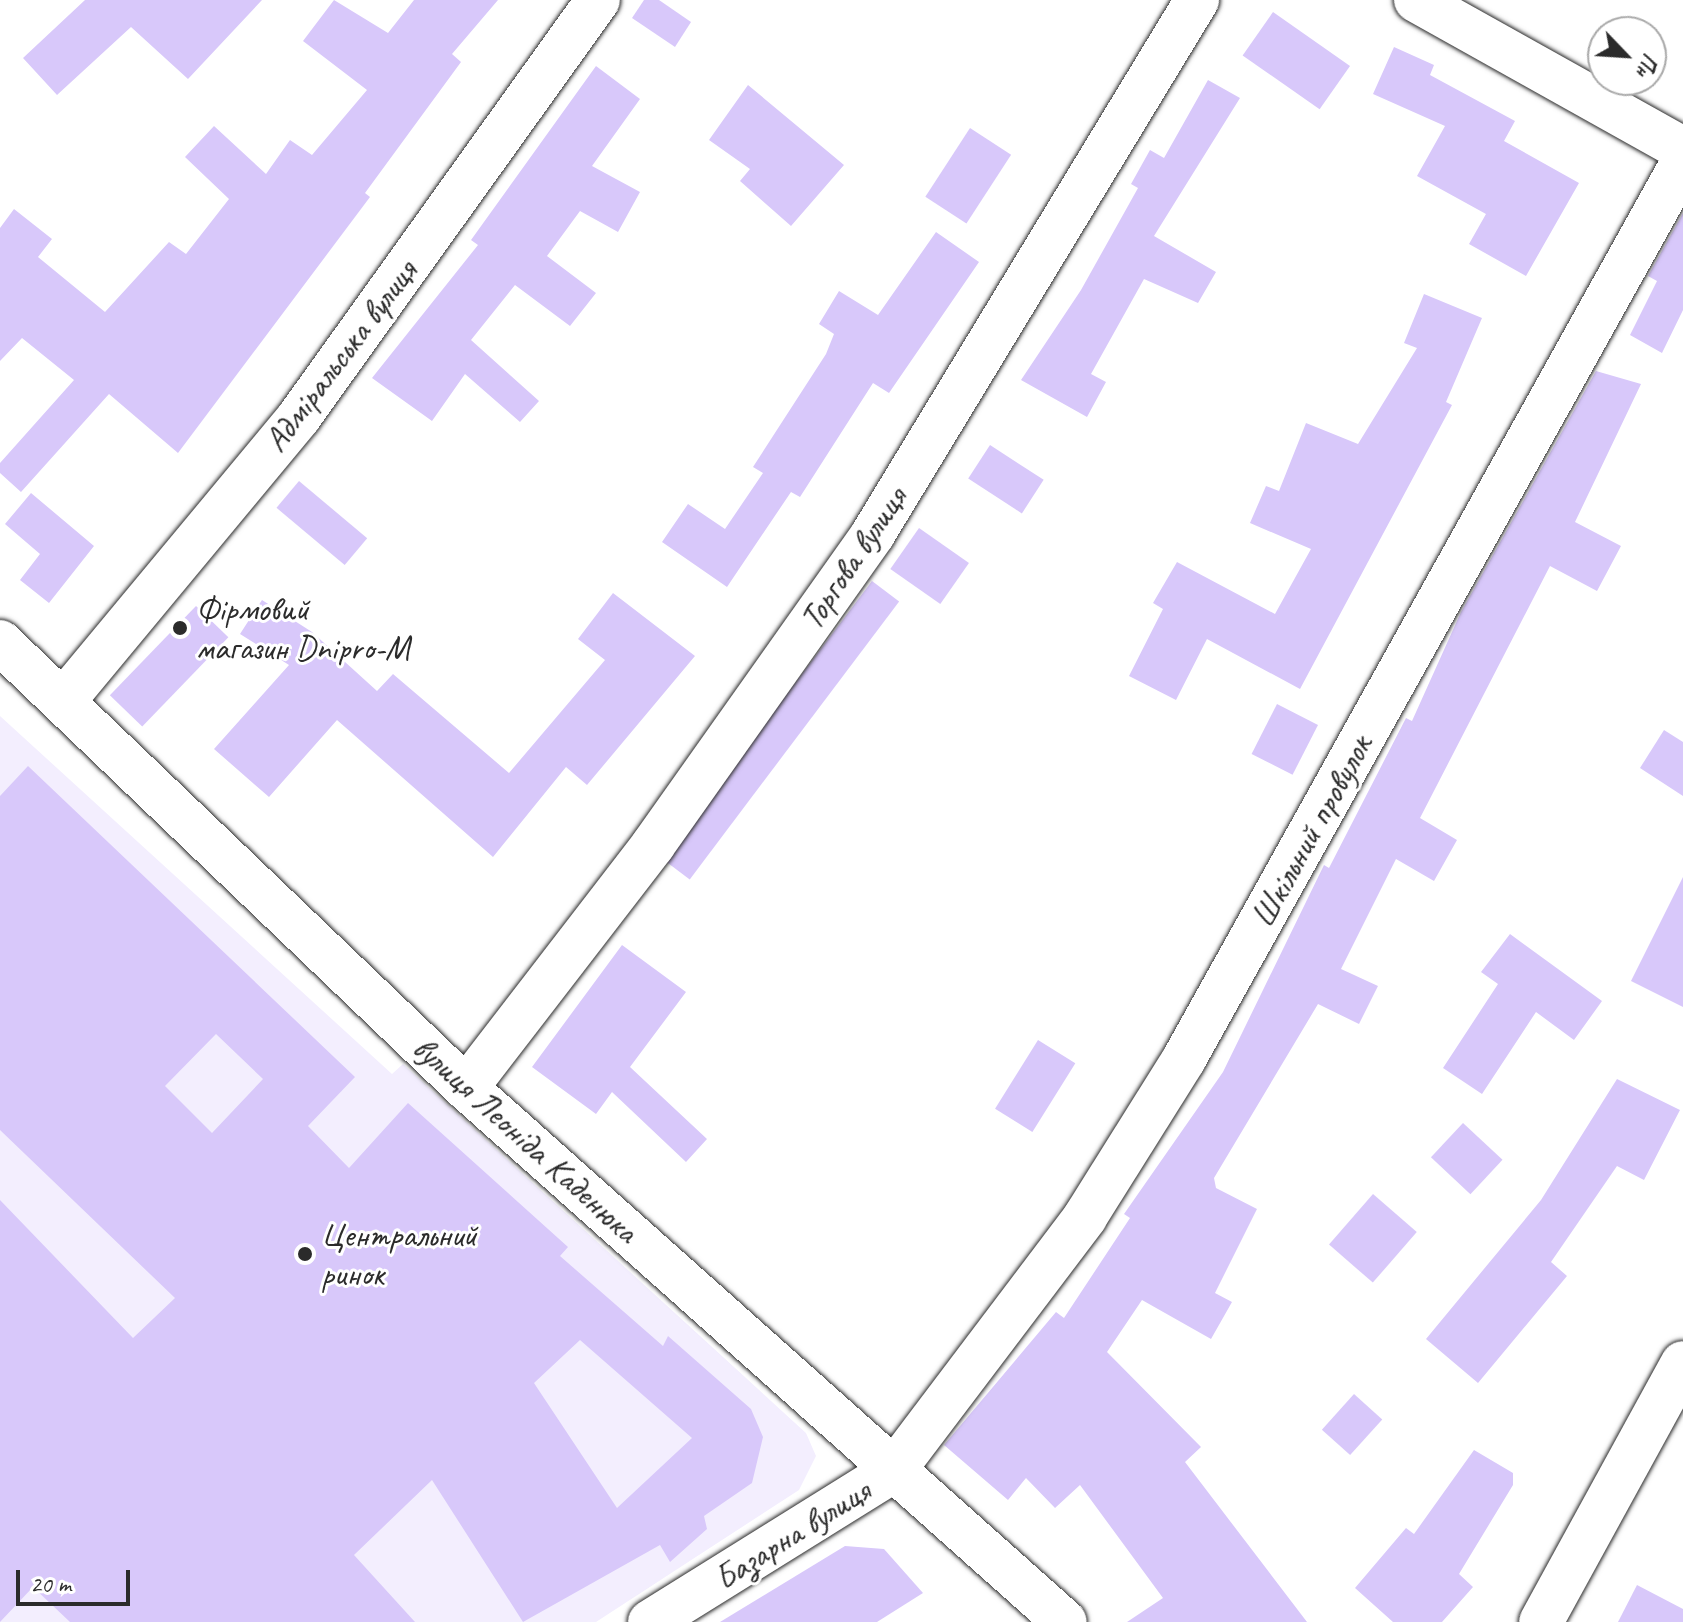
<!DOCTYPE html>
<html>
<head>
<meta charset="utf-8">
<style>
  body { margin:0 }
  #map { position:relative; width:1683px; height:1622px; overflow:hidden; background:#fff; font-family:Caveat,sans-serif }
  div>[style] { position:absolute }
  .built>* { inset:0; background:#f3eefe }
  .building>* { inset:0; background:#d8c8fa; transform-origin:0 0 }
  .roads { filter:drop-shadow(0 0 2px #2b2b2b) drop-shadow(0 0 2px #2b2b2b) }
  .minor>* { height:44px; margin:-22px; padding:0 22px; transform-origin:22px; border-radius:22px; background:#fff }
  .tertiary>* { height:44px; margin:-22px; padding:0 22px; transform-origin:22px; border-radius:22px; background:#fff }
  .dots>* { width:22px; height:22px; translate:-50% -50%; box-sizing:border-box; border:4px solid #fff; border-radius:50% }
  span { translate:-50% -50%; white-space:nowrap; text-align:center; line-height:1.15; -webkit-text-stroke:6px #fff; paint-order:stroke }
  .street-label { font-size:34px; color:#2b2b2b }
  .poi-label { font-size:34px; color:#2b2b2b }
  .left { translate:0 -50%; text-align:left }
  .north { position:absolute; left:1587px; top:16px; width:80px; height:80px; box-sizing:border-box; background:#fff; border:2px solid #aaa; border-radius:50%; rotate:115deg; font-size:22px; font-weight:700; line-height:32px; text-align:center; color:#2b2b2b }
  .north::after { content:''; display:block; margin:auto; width:28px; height:36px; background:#2b2b2b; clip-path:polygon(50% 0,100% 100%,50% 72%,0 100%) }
  .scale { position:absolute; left:16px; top:1570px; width:114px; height:36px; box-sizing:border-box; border:4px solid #2b2b2b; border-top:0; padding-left:10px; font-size:24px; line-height:28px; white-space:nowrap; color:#2b2b2b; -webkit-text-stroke:6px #fff; paint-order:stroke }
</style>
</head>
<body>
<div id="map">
  <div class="built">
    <div style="clip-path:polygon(0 716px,392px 1074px,403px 1064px,806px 1433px,816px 1456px,799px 1490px,596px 1622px,0 1622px)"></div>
  </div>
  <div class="building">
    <div style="clip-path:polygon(85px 0,262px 0,188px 79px,131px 27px,57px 95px,23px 58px)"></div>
    <div style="clip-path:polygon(334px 0,388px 33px,414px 0,498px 0,452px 54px,461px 62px,365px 193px,370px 197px,178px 453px,109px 394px,21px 492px,0 473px,0 463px,74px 380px,22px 338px,0 361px,0 228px,14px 209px,52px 239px,38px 257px,105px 312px,169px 242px,186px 254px,229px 199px,185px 157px,214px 126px,266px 174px,290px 140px,312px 155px,367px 90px,303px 41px)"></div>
    <div style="clip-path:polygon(644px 0,659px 0,691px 22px,675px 47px,632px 18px)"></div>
    <div style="left:1273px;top:12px;width:94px;height:53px;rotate:35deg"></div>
    <div style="clip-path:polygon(1394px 47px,1434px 65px,1430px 75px,1515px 121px,1504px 141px,1579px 183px,1526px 276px,1469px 244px,1486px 214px,1417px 176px,1445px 126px,1373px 94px)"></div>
    <div style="clip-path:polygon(596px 66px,640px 99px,592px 166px,640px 192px,618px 232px,580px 211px,547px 256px,596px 293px,570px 326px,515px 285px,471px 340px,539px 401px,520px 422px,465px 374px,432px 421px,372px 378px,478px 245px,471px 240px)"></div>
    <div style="clip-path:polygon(1208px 80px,1240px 98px,1154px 236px,1216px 272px,1198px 303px,1144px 279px,1091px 374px,1106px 382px,1087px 417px,1021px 380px,1081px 290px,1138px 188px,1131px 184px,1150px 150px,1164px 158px)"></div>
    <div style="clip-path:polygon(748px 85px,844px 165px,791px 226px,740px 181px,750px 169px,709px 140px)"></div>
    <div style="left:970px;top:128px;width:49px;height:82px;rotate:33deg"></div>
    <div style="clip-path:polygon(1683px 213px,1683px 310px,1662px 353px,1630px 335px,1657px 281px,1648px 276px)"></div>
    <div style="clip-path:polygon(936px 232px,979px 262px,889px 393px,873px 383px,800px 497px,791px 492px,727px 587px,662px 542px,688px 504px,725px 529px,763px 473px,753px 467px,826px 354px,834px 334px,819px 324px,839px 291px,878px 315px)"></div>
    <div style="clip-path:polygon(1424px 294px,1482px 318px,1446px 402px,1452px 405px,1300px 689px,1207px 639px,1176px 700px,1129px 676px,1163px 609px,1153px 603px,1177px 562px,1275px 614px,1311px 549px,1250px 523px,1266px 486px,1279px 491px,1306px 423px,1358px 444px,1417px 348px,1404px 343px)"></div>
    <div style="clip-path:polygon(1596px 371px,1641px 384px,1575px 522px,1621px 546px,1597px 591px,1550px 566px,1420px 818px,1457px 840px,1434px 881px,1396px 859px,1341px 969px,1378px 986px,1359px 1024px,1318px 1004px,1214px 1178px,1216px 1188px,1257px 1209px,1215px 1293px,1232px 1302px,1211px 1339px,1142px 1300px,1107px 1352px,1201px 1447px,1185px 1462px,1307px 1622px,1127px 1622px,1163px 1598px,1080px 1485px,1055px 1508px,1026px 1478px,1008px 1500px,944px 1445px,1056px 1312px,1064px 1318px,1130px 1218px,1124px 1214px,1223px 1072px,1324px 865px,1329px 868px,1406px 718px,1412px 721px,1461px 612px)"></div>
    <div style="left:990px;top:445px;width:64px;height:40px;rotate:33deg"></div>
    <div style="left:299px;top:481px;width:89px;height:35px;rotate:40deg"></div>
    <div style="clip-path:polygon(31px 493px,94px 546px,49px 603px,20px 580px,40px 554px,5px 524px)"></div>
    <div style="left:919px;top:528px;width:61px;height:50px;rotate:35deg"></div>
    <div style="left:872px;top:581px;width:34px;height:348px;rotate:37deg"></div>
    <div style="clip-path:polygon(613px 593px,695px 656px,587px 785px,566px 767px,493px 857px,337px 720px,269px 797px,214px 749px,289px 665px,240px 634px,262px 600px,312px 632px,377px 691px,393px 674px,509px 773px,605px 660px,578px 639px)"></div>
    <div style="left:196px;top:606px;width:45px;height:124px;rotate:44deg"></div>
    <div style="left:1277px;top:704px;width:46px;height:56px;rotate:27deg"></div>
    <div style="clip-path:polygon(1664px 730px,1683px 742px,1683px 796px,1640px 768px)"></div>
    <div style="clip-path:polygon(evenodd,28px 766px,355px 1077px,308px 1126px,349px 1168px,408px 1103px,568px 1247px,560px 1256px,663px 1346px,668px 1336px,751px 1409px,763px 1437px,752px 1483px,704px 1516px,707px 1529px,670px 1562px,660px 1545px,523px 1622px,432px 1480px,354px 1555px,415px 1622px,70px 1622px,33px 1587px,0 1622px,0 1200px,133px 1338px,175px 1298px,0 1130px,0 796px,28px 766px,216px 1034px,263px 1079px,212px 1133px,165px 1086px,216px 1034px,28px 766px,580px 1340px,692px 1438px,617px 1508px,534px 1383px,580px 1340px)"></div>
    <div style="clip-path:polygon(1683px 877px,1683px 1007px,1631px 981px)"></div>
    <div style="clip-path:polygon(1510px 934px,1602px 1001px,1574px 1040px,1536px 1012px,1482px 1094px,1443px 1068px,1498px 984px,1481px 972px)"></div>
    <div style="clip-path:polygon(622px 945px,686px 992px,630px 1067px,707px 1139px,686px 1162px,612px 1092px,596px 1114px,532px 1067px)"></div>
    <div style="left:1038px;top:1040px;width:44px;height:81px;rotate:32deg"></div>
    <div style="clip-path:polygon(1617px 1079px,1680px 1110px,1644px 1180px,1617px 1166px,1551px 1262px,1567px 1276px,1478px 1383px,1426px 1339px,1541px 1200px)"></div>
    <div style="left:1463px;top:1123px;width:54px;height:47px;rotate:43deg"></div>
    <div style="left:1373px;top:1194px;width:58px;height:67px;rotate:41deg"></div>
    <div style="left:1354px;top:1394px;width:38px;height:48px;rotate:42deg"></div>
    <div style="clip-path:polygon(1474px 1450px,1513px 1473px,1513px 1485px,1459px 1574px,1473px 1587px,1442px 1622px,1393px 1622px,1355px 1588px,1406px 1528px,1414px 1534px)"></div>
    <div style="clip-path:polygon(845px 1546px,884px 1549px,923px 1593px,877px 1622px,720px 1622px)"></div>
    <div style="clip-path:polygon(1637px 1585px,1683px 1609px,1683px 1622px,1618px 1622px)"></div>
  </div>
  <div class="roads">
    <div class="minor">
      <div style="left:1416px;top:0;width:306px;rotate:29.2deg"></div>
      <div style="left:65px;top:699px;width:366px;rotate:-50.3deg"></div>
      <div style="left:299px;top:417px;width:513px;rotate:-54.36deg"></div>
      <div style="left:466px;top:1088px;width:307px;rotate:-52.4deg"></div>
      <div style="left:653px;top:845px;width:381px;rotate:-54.7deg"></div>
      <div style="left:873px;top:534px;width:625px;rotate:-58.75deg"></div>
      <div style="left:650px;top:1622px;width:287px;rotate:-31.9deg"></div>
      <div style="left:894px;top:1470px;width:317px;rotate:-52.9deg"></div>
      <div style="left:1085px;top:1217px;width:186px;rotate:-57.9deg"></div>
      <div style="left:1184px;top:1059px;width:1026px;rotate:-60.91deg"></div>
    </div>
    <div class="tertiary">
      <div style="left:0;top:642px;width:645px;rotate:43.74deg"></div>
      <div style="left:466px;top:1088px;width:802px;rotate:41.72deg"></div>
      <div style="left:1541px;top:1622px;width:295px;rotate:-61.3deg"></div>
    </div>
  </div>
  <div class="dots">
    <div style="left:180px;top:628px;background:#2b2b2b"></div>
    <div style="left:305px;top:1254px;background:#2b2b2b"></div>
  </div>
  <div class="street-label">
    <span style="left:340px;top:356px;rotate:-53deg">Адміральська вулиця</span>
    <span style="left:853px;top:558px;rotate:-56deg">Торгова вулиця</span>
    <span style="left:1311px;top:831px;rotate:-61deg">Шкільний провулок</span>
    <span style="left:526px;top:1139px;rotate:42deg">вулиця Леоніда Каденюка</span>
    <span style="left:792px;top:1534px;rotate:-32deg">Базарна вулиця</span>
  </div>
  <div class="poi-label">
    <span class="left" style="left:196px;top:628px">Фірмовий<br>магазин Dnipro-M</span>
    <span class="left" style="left:321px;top:1254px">Центральний<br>ринок</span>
  </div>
  <div class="north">Пн</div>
  <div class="scale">20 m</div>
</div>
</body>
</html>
